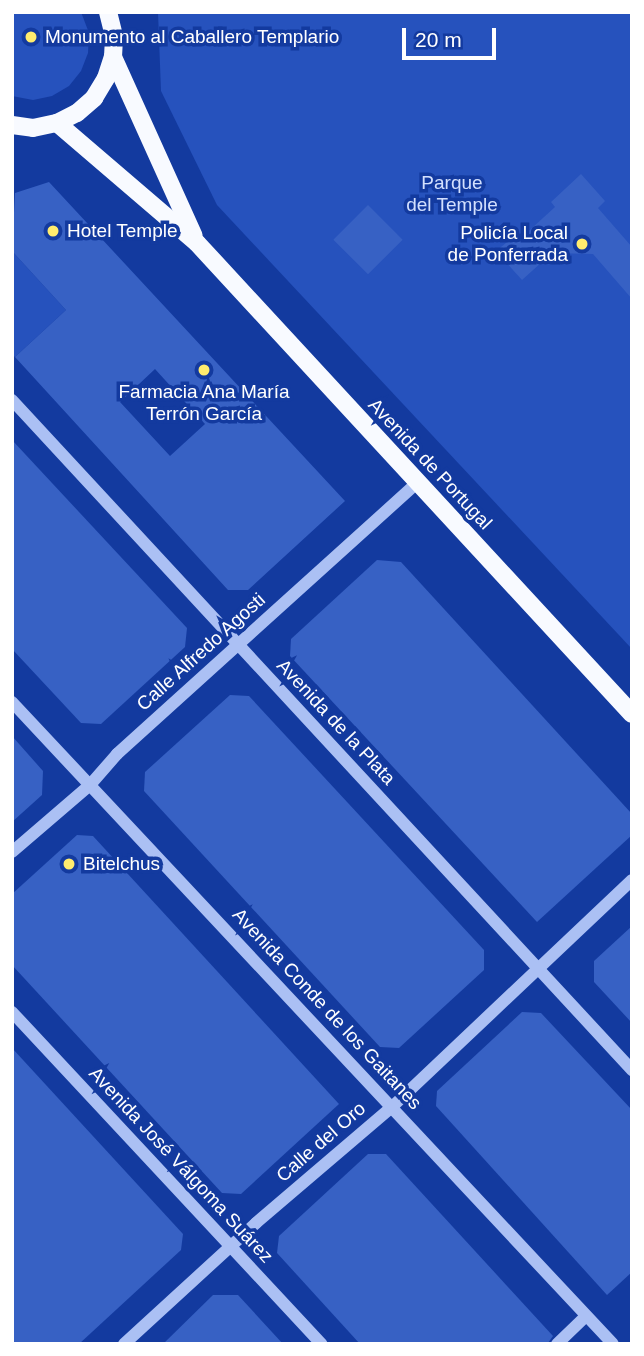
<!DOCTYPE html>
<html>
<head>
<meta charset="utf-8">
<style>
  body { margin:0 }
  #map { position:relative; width:644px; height:1356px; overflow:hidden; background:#133a9f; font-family:Arial,sans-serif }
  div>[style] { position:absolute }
  .green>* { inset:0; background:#2652bd }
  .building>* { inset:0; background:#3761c4; transform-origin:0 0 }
  .minor>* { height:12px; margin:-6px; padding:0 6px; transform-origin:6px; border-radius:6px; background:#abc0f4 }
  .major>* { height:18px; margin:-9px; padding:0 9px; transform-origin:9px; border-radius:9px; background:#f8faff }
  .dots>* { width:19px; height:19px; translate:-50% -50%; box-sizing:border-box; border:4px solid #133a9f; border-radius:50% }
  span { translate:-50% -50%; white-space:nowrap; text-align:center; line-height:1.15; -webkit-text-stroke:7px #133a9f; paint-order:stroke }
  .poi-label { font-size:19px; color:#fff }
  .left { translate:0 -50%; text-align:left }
  .right { translate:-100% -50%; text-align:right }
  .park-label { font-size:19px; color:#d3e0fe }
  .street-label { font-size:19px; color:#fff }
  .frame { position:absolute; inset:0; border:14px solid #fff; pointer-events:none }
  .scale { position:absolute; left:402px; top:28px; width:94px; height:32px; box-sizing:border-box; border:4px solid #fff; border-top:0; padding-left:9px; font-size:21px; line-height:24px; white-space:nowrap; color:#fff; -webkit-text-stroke:5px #133a9f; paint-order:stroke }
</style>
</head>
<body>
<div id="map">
  <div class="green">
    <div style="clip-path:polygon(12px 12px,81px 12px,89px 33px,88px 53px,81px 71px,69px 86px,52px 96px,33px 100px,12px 96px)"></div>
    <div style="clip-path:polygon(158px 12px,632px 12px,632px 649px,217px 205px,161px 91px)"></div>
    <div style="clip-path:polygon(12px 251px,66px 310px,15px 357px,12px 354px)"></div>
  </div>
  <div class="building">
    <div style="clip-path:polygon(581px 174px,605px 201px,598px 208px,632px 247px,632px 299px,593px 254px,552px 253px,522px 280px,496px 251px,517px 234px,521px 238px,555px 207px,551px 202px)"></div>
    <div style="clip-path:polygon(evenodd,49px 182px,345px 501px,248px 590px,228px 590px,15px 357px,66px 310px,12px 251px,15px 193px,49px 182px,155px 369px,205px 424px,170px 456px,120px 402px,155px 369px)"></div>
    <div style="left:368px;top:205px;width:49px;height:49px;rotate:45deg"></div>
    <div style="clip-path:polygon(12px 440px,187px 628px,185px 647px,101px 724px,81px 723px,12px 649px)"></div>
    <div style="clip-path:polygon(377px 560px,401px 562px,632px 814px,632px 835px,537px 922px,290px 656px,291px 639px)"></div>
    <div style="clip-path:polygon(230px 695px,249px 696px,484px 950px,484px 970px,399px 1048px,380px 1047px,144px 791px,145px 772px)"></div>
    <div style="clip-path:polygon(12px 736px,43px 771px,42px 795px,12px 822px)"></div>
    <div style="clip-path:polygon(77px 835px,93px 836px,339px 1104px,241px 1194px,222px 1193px,12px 965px,12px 894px)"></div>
    <div style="clip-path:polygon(632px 926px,632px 1023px,594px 982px,594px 961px)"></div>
    <div style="clip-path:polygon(522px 1012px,541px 1013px,632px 1110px,632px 1272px,607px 1295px,436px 1106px,437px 1091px)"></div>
    <div style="clip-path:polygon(12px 1048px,183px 1234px,181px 1250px,79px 1344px,12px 1344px)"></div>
    <div style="clip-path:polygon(368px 1154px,386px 1154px,553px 1336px,548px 1343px,360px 1344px,277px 1253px,279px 1236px)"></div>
    <div style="clip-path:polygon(213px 1295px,238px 1295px,283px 1344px,163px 1344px)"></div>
  </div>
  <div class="minor">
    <div style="left:12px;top:400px;width:913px;rotate:47.22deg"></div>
    <div style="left:12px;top:702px;width:879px;rotate:46.89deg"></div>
    <div style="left:12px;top:852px;width:103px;rotate:-40.7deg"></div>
    <div style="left:90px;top:785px;width:41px;rotate:-48.9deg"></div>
    <div style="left:117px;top:754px;width:406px;rotate:-42.1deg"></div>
    <div style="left:12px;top:1012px;width:454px;rotate:47deg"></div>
    <div style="left:124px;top:1344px;width:179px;rotate:-42.5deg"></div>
    <div style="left:256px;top:1223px;width:180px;rotate:-40.5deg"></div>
    <div style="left:393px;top:1106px;width:329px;rotate:-43.4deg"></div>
    <div style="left:557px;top:1344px;width:40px;rotate:-44deg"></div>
  </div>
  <div class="major">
    <div style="left:113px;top:57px;width:196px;rotate:65.7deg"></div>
    <div style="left:57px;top:123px;width:184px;rotate:40.6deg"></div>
    <div style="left:197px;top:243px;width:641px;rotate:47.28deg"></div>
    <div style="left:12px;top:125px;width:21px;rotate:8deg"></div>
    <div style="left:33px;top:128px;width:25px;rotate:-12deg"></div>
    <div style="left:57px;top:123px;width:22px;rotate:-27deg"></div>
    <div style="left:77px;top:113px;width:23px;rotate:-41deg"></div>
    <div style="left:94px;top:98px;width:23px;rotate:-59deg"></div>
    <div style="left:106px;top:78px;width:22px;rotate:-72deg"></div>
    <div style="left:113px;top:57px;width:21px;rotate:-87deg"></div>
    <div style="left:114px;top:36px;width:25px;rotate:-104deg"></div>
  </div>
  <div class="dots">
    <div style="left:31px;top:37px;background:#ffec6e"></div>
    <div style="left:53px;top:231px;background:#ffec6e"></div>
    <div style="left:582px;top:244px;background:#ffec6e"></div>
    <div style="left:204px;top:370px;background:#ffec6e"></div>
    <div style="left:69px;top:864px;background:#ffec6e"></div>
  </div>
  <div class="poi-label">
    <span class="left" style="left:45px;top:37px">Monumento al Caballero Templario</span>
    <span class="left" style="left:67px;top:231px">Hotel Temple</span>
    <span class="right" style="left:568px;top:244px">Policía Local<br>de Ponferrada</span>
    <span style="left:204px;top:403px">Farmacia Ana María<br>Terrón García</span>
    <span class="left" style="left:83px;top:864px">Bitelchus</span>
  </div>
  <div class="park-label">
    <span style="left:452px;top:194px">Parque<br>del Temple</span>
  </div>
  <div class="street-label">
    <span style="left:430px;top:464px;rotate:47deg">Avenida de Portugal</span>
    <span style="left:201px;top:652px;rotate:-42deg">Calle Alfredo Agosti</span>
    <span style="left:336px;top:722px;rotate:47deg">Avenida de la Plata</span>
    <span style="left:327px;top:1009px;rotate:47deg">Avenida Conde de los Gaitanes</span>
    <span style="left:321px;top:1142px;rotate:-41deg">Calle del Oro</span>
    <span style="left:181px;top:1165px;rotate:47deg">Avenida José Válgoma Suárez</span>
  </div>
  <div class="frame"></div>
  <div class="scale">20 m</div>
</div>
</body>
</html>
